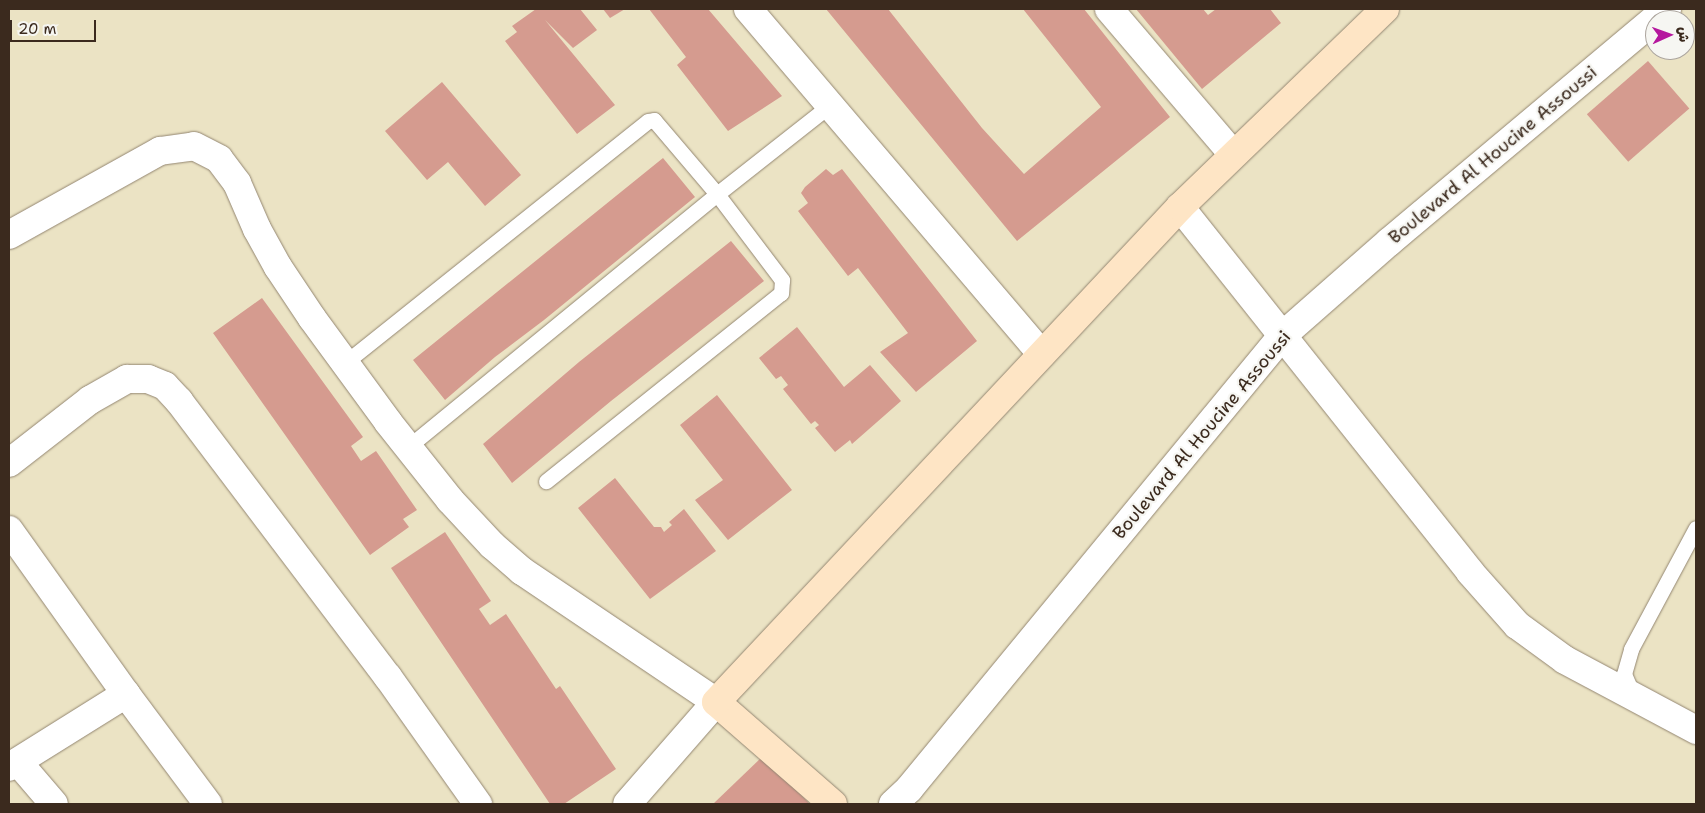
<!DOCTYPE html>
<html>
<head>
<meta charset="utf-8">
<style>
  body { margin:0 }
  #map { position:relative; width:1705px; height:813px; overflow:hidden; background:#ebe3c4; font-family:"Shantell Sans","Playpen Sans Arabic",sans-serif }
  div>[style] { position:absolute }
  .building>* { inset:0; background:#d59b8f; transform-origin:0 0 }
  .roads { filter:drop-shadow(0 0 1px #938671) drop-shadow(0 0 1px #938671) }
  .lane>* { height:15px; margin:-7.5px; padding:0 7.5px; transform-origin:7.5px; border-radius:7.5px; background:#fff }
  .street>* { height:28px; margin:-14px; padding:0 14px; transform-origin:14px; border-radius:14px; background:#fff }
  .secondary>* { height:28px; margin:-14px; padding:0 14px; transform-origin:14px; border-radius:14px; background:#fee5c5 }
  span { translate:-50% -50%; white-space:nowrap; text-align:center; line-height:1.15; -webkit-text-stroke:4.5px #f6f6f2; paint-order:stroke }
  .street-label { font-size:18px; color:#3b2a1e }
  .frame { position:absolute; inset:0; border:10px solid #3b2a1e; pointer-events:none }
  .north { position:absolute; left:1645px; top:10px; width:50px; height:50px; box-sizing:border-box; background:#f6f6f2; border:1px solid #aba49d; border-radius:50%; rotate:88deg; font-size:14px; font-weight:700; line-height:20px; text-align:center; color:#3b2a1e }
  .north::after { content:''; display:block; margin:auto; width:18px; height:22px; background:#b5179e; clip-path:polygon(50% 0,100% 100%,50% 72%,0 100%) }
  .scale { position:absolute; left:10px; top:20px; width:86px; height:22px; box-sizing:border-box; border:2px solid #3b2a1e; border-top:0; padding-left:6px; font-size:15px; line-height:18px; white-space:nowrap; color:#3b2a1e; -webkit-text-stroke:4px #f6f6f2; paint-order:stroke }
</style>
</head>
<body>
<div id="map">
  <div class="building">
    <div style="clip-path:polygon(536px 9px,580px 9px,597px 30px,573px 48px,545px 20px,615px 105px,577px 134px,505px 41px,517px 32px,512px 26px)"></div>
    <div style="clip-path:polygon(603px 9px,625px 9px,610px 18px)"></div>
    <div style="clip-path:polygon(649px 9px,708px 9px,782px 96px,728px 131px,677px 65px,686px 57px)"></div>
    <div style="clip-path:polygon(826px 9px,888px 9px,982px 128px,1024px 174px,1101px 107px,1023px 9px,1084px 9px,1170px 117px,1017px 241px)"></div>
    <div style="clip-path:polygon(1136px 9px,1203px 9px,1208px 15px,1216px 9px,1270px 9px,1281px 23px,1202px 89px)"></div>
    <div style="left:1648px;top:61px;width:63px;height:81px;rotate:49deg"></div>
    <div style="clip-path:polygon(442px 82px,521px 175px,485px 206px,448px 162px,427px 180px,385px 131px)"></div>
    <div style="clip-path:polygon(663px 158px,695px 197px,544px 320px,495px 357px,445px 400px,413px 360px)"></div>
    <div style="clip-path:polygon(826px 169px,833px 175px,842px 169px,977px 341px,916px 392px,880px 352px,908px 333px,858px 268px,848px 276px,798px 211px,808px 203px,801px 193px,805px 187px)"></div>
    <div style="clip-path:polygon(731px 241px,764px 281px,611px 401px,512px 483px,483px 444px,579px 362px)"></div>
    <div style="clip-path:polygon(262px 298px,363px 437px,351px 446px,361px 461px,376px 451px,417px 510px,403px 519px,409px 527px,370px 555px,213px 333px)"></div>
    <div style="clip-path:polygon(797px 327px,844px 387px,870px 365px,901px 401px,852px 444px,850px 440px,835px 452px,815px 428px,819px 425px,815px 421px,811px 424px,783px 389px,788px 385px,781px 376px,776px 379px,759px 358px)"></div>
    <div style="clip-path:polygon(717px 395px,792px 490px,728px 540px,695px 500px,723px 480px,680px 425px)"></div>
    <div style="clip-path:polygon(615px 478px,654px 527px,661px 527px,664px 532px,672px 525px,669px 522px,684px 509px,716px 551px,650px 599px,578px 508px)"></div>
    <div style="clip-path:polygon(445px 532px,491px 601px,479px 609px,490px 625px,506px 614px,556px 689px,560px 686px,616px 769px,564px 804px,550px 804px,391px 568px)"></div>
    <div style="clip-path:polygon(763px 756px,810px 804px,713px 804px)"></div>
  </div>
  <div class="roads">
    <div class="lane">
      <div style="left:346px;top:362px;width:386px;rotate:-38.6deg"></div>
      <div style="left:648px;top:121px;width:6px;rotate:-9deg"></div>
      <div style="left:654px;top:120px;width:97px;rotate:49.6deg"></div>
      <div style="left:717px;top:194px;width:108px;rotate:52.9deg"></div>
      <div style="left:782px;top:280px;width:13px;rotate:94deg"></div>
      <div style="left:781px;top:293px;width:301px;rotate:141.3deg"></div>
      <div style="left:408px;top:447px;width:399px;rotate:-39.3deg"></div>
      <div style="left:717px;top:194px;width:142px;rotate:-38.2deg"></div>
      <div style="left:1633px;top:695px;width:23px;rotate:-113deg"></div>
      <div style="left:1624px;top:674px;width:26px;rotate:-74deg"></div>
      <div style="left:1631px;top:649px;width:137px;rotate:-61.8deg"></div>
    </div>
    <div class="street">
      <div style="left:748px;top:9px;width:453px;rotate:49.6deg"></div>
      <div style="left:1109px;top:9px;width:191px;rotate:49.5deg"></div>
      <div style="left:1180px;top:207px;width:466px;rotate:51.5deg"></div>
      <div style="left:1470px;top:572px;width:71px;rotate:48.4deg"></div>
      <div style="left:1517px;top:625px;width:59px;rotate:36.1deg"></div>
      <div style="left:1565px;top:660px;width:149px;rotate:28.1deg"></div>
      <div style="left:9px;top:235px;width:173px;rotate:-29.1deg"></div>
      <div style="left:160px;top:151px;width:34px;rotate:-8deg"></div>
      <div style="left:194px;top:146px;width:28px;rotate:27deg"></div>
      <div style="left:219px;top:159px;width:30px;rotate:53deg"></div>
      <div style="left:237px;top:183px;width:50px;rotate:66.5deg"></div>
      <div style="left:257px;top:229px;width:43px;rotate:61.1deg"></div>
      <div style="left:278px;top:267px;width:61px;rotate:56.3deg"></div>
      <div style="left:312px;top:318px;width:129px;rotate:53.8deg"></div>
      <div style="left:388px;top:422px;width:100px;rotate:51.5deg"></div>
      <div style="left:450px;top:500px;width:62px;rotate:47deg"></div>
      <div style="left:492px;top:545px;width:40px;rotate:41deg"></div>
      <div style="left:522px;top:571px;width:234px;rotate:34deg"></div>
      <div style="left:716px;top:702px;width:135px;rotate:131.1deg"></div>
      <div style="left:9px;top:463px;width:103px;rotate:-37.9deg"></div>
      <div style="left:90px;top:400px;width:43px;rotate:-29.6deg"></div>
      <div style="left:127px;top:379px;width:21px"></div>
      <div style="left:148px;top:379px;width:18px;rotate:22deg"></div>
      <div style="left:165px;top:386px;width:21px;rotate:47deg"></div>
      <div style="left:179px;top:401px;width:346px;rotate:52.9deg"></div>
      <div style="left:388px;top:677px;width:156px;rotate:54.7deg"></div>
      <div style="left:9px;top:530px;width:201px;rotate:54.5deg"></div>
      <div style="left:126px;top:694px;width:137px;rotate:53.3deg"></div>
      <div style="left:18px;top:762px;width:55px;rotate:49.4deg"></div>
      <div style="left:9px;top:767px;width:138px;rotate:-32deg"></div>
      <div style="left:893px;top:804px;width:22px;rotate:-43deg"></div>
      <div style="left:909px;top:789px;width:587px;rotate:-50.53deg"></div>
      <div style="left:1282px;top:336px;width:142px;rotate:-41.3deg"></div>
      <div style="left:1389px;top:242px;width:363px;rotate:-40deg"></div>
    </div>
    <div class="secondary">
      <div style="left:833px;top:804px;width:155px;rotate:-138.9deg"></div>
      <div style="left:716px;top:702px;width:678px;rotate:-46.85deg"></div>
      <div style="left:1180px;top:207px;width:285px;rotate:-44deg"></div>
    </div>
  </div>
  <div class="street-label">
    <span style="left:1493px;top:155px;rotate:-40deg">Boulevard Al Houcine Assoussi</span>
    <span style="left:1202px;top:435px;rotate:-50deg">Boulevard Al Houcine Assoussi</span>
  </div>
  <div class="frame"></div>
  <div class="north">ش</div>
  <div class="scale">20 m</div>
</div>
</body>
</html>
